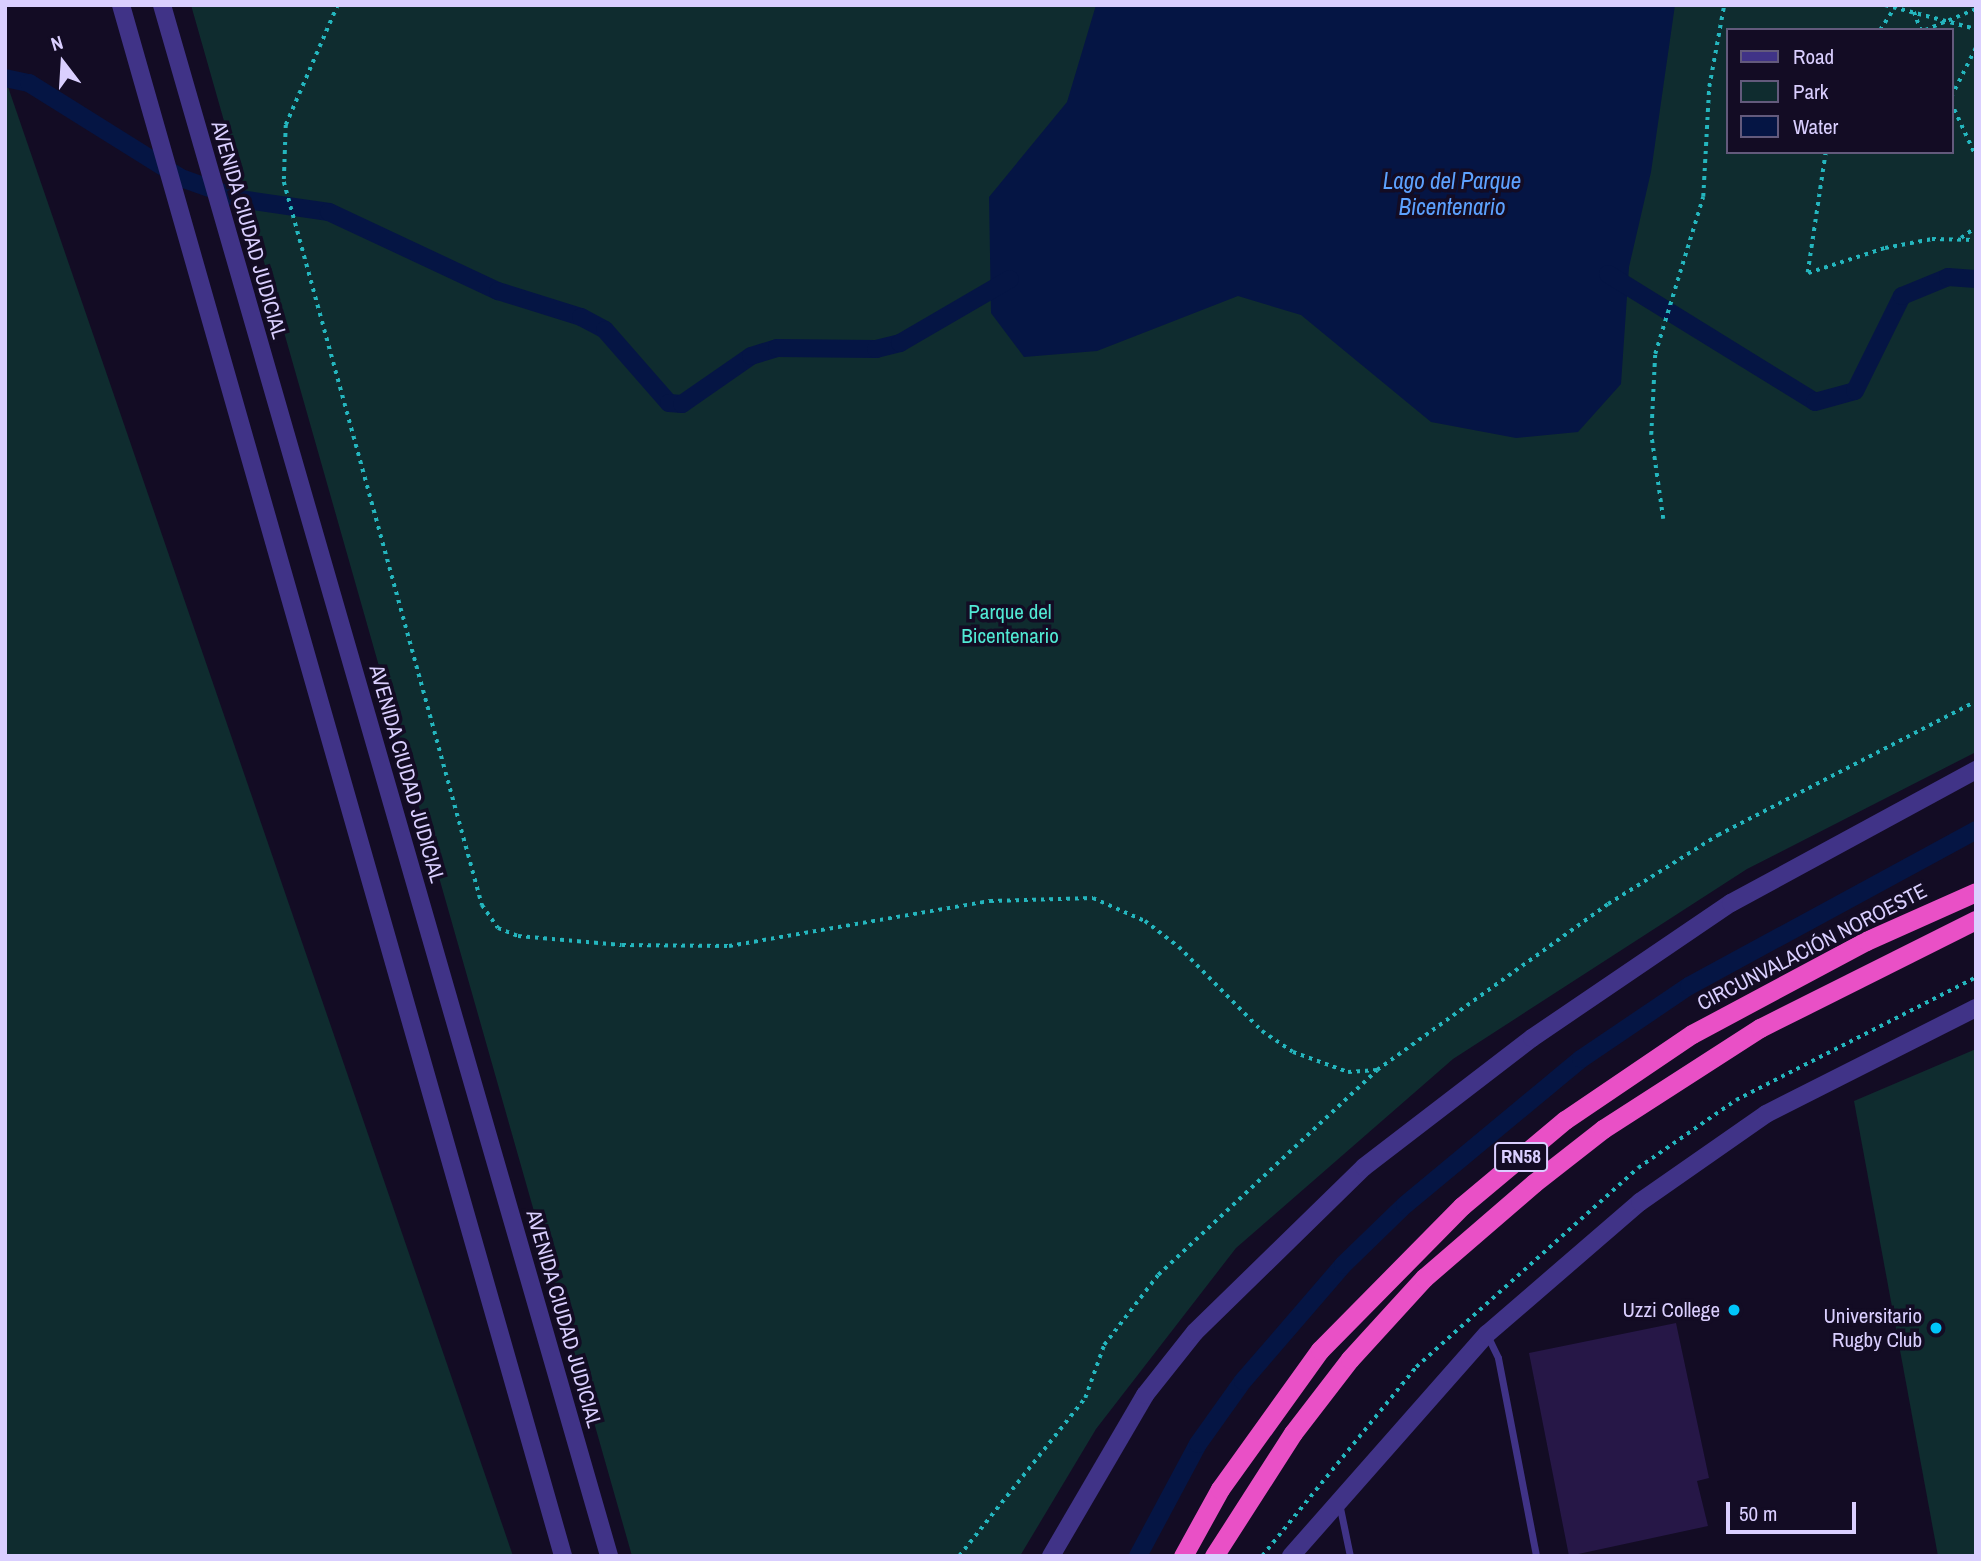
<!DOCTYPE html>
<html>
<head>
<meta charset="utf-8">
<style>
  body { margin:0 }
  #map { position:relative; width:1981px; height:1561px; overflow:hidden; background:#130c24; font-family:"Archivo Narrow",sans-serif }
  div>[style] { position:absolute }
  .green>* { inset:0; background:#0f2c2f }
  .water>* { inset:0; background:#051544 }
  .canal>* { height:18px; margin:-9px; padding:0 9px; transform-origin:9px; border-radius:9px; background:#051544 }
  .building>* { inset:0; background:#261747 }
  .path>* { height:3.5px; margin-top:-1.75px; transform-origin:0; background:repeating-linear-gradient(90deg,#24b6be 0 3.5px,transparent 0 8.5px) }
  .service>* { height:7px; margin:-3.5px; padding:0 3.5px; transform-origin:3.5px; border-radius:3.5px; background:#403387 }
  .tertiary>* { height:18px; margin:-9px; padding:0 9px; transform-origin:9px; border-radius:9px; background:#403387 }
  .trunk>* { height:19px; margin:-9.5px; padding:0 9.5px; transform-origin:9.5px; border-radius:9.5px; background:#e950c6 }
  .dots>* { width:19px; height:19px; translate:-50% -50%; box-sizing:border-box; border:4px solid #130c24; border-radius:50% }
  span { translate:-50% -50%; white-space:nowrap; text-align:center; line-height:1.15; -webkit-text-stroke:7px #130c24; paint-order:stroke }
  .shield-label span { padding:2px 5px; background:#130c24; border:2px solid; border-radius:5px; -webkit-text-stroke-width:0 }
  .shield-label { font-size:19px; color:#dacfff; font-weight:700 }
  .street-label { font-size:21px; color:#dacfff }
  .park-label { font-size:21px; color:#51e9d4 }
  .poi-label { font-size:21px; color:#dacfff }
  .right { translate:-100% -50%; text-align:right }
  .water-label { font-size:23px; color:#5da2ff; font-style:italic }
  .frame { position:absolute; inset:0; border:7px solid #dacfff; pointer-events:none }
  .legend { position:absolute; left:1726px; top:28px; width:228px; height:126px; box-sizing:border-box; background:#130c24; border:2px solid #635a7c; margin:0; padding:9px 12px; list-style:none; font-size:21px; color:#dacfff }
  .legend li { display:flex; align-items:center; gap:14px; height:35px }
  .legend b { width:35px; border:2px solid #635a7c }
  .north { position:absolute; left:28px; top:28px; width:70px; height:70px; -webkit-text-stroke:5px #130c24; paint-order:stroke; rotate:343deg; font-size:19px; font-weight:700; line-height:28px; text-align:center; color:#dacfff }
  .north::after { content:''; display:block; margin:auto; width:24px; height:32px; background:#dacfff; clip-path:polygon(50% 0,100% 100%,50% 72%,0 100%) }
  .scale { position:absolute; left:1726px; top:1502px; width:130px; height:32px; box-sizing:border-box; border:4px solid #dacfff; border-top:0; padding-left:9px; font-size:21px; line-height:24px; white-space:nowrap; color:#dacfff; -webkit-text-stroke:5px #130c24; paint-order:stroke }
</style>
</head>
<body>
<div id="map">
  <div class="green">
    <div style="clip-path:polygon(evenodd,191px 5px,1976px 5px,1976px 752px,1747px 869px,1453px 1059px,1236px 1248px,1096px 1429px,1020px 1556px,632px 1556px,191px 5px,1727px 30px,1951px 30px,1951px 152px,1727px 152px,1727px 30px)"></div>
    <div style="clip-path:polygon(5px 80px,6px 81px,513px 1556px,5px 1556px)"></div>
    <div style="clip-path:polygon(1976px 1049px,1976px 1556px,1938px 1556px,1854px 1101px)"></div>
  </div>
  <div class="water">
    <div style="clip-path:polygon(1096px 5px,1675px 5px,1651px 172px,1629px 267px,1621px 384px,1578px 432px,1516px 438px,1431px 422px,1301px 315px,1238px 296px,1097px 351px,1024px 357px,991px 313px,989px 197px,1067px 102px)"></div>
  </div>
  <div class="canal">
    <div style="left:5px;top:78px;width:25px;rotate:12deg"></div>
    <div style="left:29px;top:83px;width:179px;rotate:32deg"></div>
    <div style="left:181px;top:178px;width:63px;rotate:19.6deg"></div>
    <div style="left:240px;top:199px;width:90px;rotate:8.3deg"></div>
    <div style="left:329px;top:212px;width:187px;rotate:25.1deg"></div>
    <div style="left:498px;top:291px;width:87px;rotate:17.4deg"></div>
    <div style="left:581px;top:317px;width:27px;rotate:28deg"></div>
    <div style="left:605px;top:330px;width:97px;rotate:48.8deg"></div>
    <div style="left:669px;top:403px;width:13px;rotate:4deg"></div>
    <div style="left:682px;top:404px;width:84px;rotate:-34.8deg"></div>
    <div style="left:751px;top:356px;width:27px;rotate:-17deg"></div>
    <div style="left:777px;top:348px;width:99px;rotate:0.6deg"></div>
    <div style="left:876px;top:349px;width:25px;rotate:-14deg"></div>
    <div style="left:900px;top:343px;width:127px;rotate:-30.2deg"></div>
    <div style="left:1608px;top:274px;width:243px;rotate:31.7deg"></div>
    <div style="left:1815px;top:402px;width:41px;rotate:-15.4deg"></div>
    <div style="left:1855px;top:391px;width:106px;rotate:-63.7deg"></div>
    <div style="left:1902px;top:296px;width:50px;rotate:-22.4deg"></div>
    <div style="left:1948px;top:277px;width:28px;rotate:4deg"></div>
    <div style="left:1138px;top:1556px;width:127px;rotate:-61.8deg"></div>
    <div style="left:1198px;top:1444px;width:77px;rotate:-54.5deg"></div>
    <div style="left:1243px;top:1381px;width:153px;rotate:-49.2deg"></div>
    <div style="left:1343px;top:1265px;width:86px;rotate:-44.1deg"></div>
    <div style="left:1405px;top:1205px;width:229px;rotate:-39.7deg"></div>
    <div style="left:1581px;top:1059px;width:130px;rotate:-34.1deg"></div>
    <div style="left:1689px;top:986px;width:327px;rotate:-28.5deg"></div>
  </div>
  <div class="building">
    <div style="clip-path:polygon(1676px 1323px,1709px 1478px,1697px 1481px,1708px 1526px,1569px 1556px,1529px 1353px)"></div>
  </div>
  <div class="path">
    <div style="left:338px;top:5px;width:131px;rotate:113.4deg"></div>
    <div style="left:286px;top:125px;width:57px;rotate:92deg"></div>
    <div style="left:284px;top:182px;width:750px;rotate:74.68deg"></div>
    <div style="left:482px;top:905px;width:28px;rotate:55deg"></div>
    <div style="left:498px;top:928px;width:22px;rotate:22deg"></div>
    <div style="left:518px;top:936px;width:104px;rotate:4.9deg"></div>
    <div style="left:622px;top:945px;width:107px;rotate:0.5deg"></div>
    <div style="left:729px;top:946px;width:265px;rotate:-9.8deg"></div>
    <div style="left:990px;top:901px;width:103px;rotate:-1.7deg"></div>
    <div style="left:1093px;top:898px;width:57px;rotate:23.9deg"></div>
    <div style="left:1145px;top:921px;width:43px;rotate:37.4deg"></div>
    <div style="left:1179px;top:947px;width:118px;rotate:45.3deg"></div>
    <div style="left:1262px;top:1031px;width:37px;rotate:34deg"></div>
    <div style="left:1293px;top:1052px;width:59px;rotate:20deg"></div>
    <div style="left:1348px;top:1072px;width:29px;rotate:-4deg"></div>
    <div style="left:1377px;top:1070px;width:284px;rotate:-35.7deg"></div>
    <div style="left:1608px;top:904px;width:130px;rotate:-32.1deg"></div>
    <div style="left:1718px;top:835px;width:291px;rotate:-27.4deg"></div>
    <div style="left:1885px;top:5px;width:94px;rotate:14.8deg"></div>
    <div style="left:1914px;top:12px;width:19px;rotate:69deg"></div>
    <div style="left:1880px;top:30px;width:30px;rotate:-57deg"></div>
    <div style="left:1925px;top:30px;width:55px;rotate:-22.4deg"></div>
    <div style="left:1951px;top:97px;width:56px;rotate:-63.4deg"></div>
    <div style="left:1951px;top:102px;width:60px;rotate:65.2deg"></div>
    <div style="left:1826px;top:152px;width:122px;rotate:98.5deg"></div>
    <div style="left:1808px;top:273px;width:81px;rotate:-18deg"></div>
    <div style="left:1885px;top:248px;width:48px;rotate:-10.8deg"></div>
    <div style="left:1932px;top:239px;width:44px;rotate:1.3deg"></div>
    <div style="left:1961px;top:238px;width:19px;rotate:-36deg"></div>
    <div style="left:1663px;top:519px;width:85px;rotate:-98.1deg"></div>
    <div style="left:1651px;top:435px;width:81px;rotate:-87.2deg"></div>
    <div style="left:1655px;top:354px;width:164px;rotate:-73deg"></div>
    <div style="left:1703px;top:197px;width:110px;rotate:-86.9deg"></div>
    <div style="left:1709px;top:87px;width:83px;rotate:-79.6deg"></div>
    <div style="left:959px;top:1556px;width:202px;rotate:-51.4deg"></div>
    <div style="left:1085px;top:1398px;width:56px;rotate:-70.3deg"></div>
    <div style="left:1104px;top:1345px;width:88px;rotate:-52.4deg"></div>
    <div style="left:1158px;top:1275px;width:300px;rotate:-43.1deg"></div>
    <div style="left:1262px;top:1556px;width:244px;rotate:-50.8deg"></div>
    <div style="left:1416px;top:1367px;width:298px;rotate:-41.9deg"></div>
    <div style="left:1638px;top:1168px;width:119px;rotate:-34.8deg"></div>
    <div style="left:1736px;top:1100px;width:270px;rotate:-27.1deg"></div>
  </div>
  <div class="service">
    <div style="left:1487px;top:1335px;width:25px;rotate:64deg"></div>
    <div style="left:1498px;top:1358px;width:202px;rotate:79.1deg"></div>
    <div style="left:1339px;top:1503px;width:54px;rotate:78.3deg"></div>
  </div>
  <div class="tertiary">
    <div style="left:121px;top:5px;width:1613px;rotate:74.09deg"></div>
    <div style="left:162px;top:5px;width:1614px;rotate:73.92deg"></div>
    <div style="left:1051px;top:1556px;width:186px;rotate:-59.7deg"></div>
    <div style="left:1145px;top:1395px;width:80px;rotate:-51.6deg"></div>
    <div style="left:1195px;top:1332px;width:236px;rotate:-44.3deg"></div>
    <div style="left:1364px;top:1167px;width:212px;rotate:-37.5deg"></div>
    <div style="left:1532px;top:1038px;width:240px;rotate:-34.2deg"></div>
    <div style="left:1731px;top:903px;width:279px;rotate:-28.5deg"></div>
    <div style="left:1291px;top:1556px;width:296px;rotate:-48.6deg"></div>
    <div style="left:1487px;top:1334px;width:202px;rotate:-40.8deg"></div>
    <div style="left:1640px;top:1202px;width:154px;rotate:-34.9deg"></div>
    <div style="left:1766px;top:1114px;width:235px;rotate:-26.8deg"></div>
  </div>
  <div class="trunk">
    <div style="left:1183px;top:1556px;width:77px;rotate:-61.1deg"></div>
    <div style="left:1220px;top:1489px;width:171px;rotate:-54.3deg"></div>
    <div style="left:1320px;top:1350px;width:202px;rotate:-45.4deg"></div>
    <div style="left:1462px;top:1206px;width:134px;rotate:-39.9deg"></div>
    <div style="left:1565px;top:1120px;width:153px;rotate:-34.1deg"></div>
    <div style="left:1692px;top:1034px;width:197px;rotate:-28.1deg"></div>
    <div style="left:1866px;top:941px;width:120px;rotate:-24deg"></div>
    <div style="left:1214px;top:1556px;width:146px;rotate:-57.3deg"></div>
    <div style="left:1293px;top:1433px;width:93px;rotate:-52.4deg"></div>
    <div style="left:1350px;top:1359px;width:110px;rotate:-47.6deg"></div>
    <div style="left:1424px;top:1278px;width:145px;rotate:-40.8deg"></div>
    <div style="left:1534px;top:1183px;width:88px;rotate:-38deg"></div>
    <div style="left:1603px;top:1129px;width:187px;rotate:-32.8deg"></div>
    <div style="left:1760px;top:1028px;width:241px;rotate:-26.6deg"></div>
  </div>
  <div class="dots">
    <div style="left:1734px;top:1310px;background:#00c5fa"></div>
    <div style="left:1936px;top:1328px;background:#00c5fa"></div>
  </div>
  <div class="shield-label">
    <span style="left:1521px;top:1157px">RN58</span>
  </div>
  <div class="street-label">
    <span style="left:249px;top:230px;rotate:74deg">AVENIDA CIUDAD JUDICIAL</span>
    <span style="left:407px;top:774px;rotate:74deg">AVENIDA CIUDAD JUDICIAL</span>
    <span style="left:1812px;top:947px;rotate:-27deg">CIRCUNVALACIÓN NOROESTE</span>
    <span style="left:564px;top:1319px;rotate:74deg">AVENIDA CIUDAD JUDICIAL</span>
  </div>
  <div class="park-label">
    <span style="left:1010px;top:624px">Parque del<br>Bicentenario</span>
  </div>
  <div class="poi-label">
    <span class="right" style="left:1720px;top:1310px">Uzzi College</span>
    <span class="right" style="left:1922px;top:1328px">Universitario<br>Rugby Club</span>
  </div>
  <div class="water-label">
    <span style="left:1452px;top:194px">Lago del Parque<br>Bicentenario</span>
  </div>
  <div class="frame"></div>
  <ul class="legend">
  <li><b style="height:9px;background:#403387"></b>Road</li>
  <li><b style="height:19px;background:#0f2c2f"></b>Park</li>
  <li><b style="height:19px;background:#051544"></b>Water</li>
  </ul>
  <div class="north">N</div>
  <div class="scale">50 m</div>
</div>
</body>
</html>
